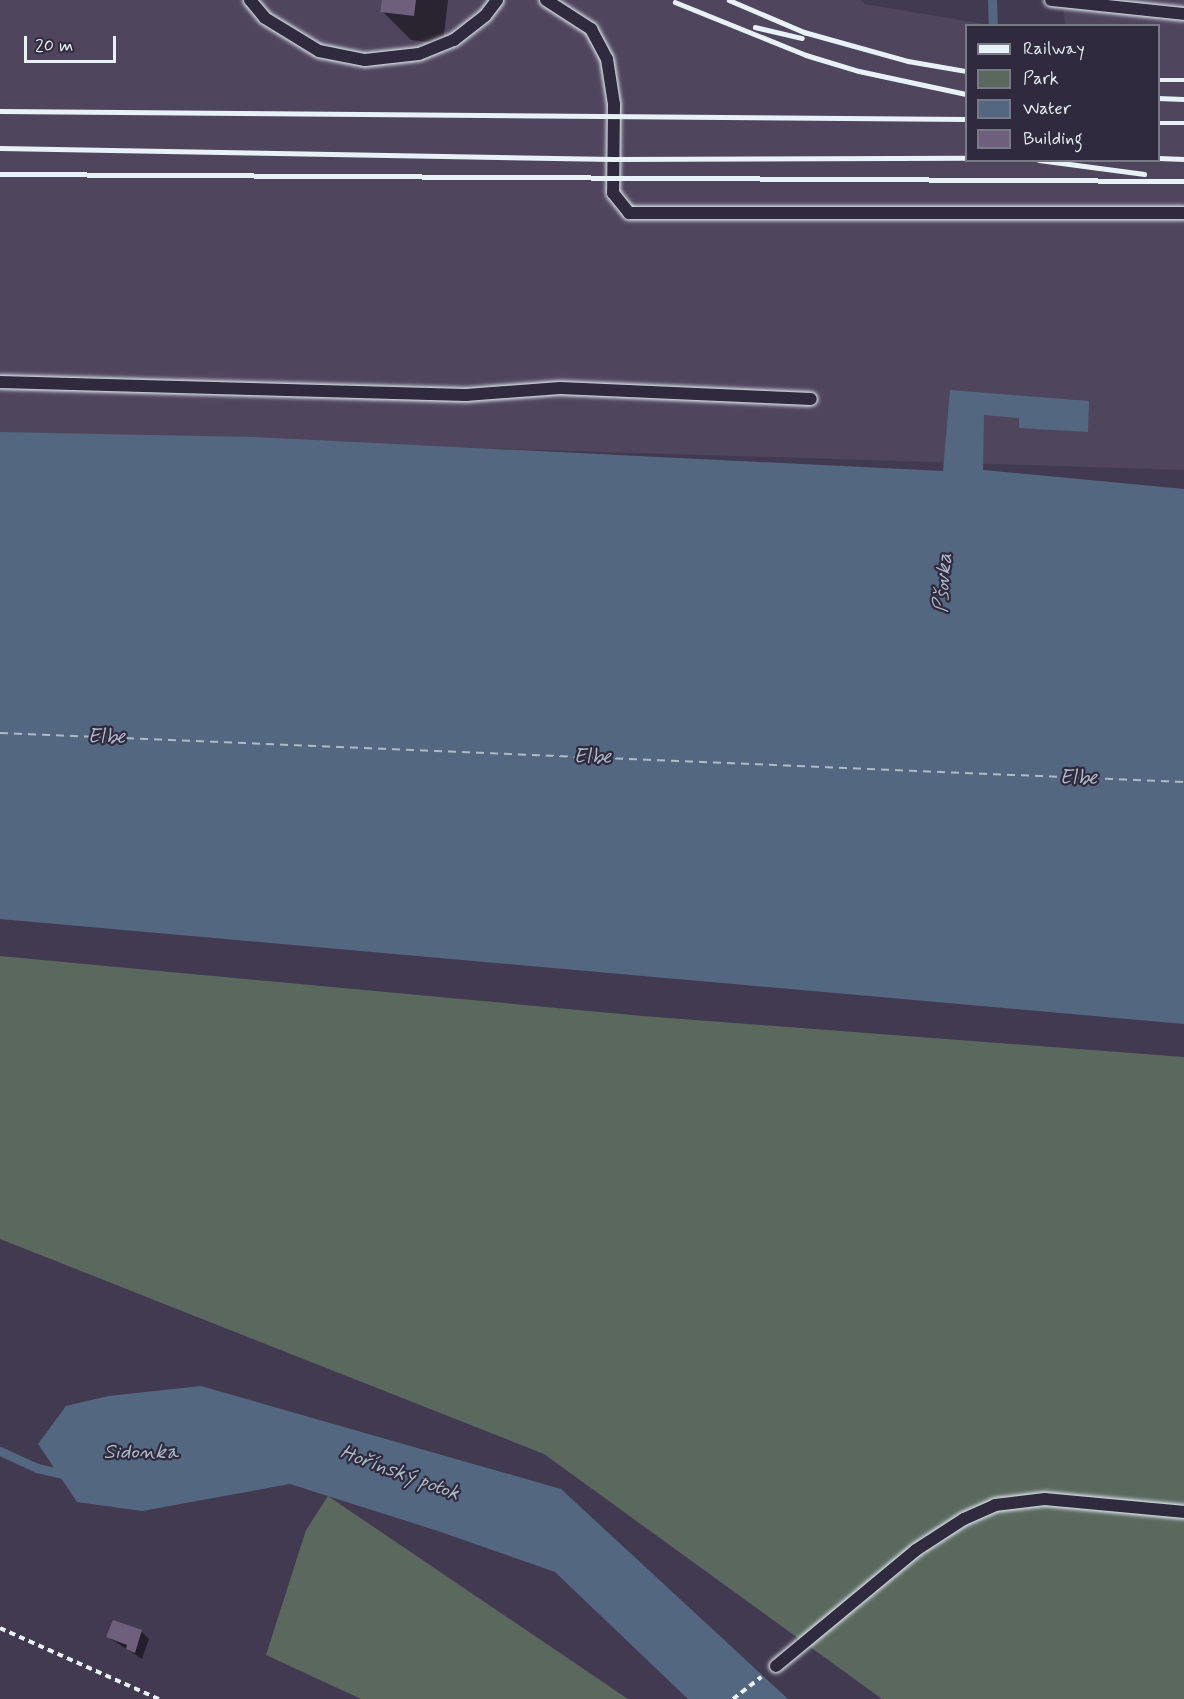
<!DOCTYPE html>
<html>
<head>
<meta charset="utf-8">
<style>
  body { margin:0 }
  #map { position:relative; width:1184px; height:1699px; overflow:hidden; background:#423a50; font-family:Mynerve,sans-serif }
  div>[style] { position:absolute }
  .built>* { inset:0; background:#4f455d }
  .green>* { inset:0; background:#5a685e }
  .water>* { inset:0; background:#546780 }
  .shadow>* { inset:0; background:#0007 }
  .stream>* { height:9px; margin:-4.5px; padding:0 4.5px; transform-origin:4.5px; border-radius:4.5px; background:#546780 }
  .ferry>* { height:1.5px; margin-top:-0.75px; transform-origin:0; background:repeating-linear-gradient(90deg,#adbac8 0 8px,transparent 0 14px) }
  .building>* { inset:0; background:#6e5f7c }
  .path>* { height:4px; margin-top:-2px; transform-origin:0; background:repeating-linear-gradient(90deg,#e8f1f8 0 6px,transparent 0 10.5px) }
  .roads { filter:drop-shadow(0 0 2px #e8f1f8) drop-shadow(0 0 2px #e8f1f8) }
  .service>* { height:12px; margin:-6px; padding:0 6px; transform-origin:6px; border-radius:6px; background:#2f2a3d }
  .rail>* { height:4.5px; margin:-2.25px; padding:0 2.25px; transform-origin:2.25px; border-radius:2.25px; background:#e8f1f8 }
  span { translate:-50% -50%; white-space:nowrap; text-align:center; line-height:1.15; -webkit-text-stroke:4.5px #2f2a3d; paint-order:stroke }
  .water-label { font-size:21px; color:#adbac8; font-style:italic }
  .legend { position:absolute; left:965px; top:24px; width:195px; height:138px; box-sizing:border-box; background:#2f2a3d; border:2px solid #797a88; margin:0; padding:8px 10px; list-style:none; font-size:18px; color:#e8f1f8 }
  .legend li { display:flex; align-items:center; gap:12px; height:30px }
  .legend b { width:30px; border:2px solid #797a88 }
  .scale { position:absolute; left:24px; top:36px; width:92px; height:27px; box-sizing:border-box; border:3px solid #e8f1f8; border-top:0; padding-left:8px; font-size:18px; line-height:21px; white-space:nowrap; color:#e8f1f8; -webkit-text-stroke:4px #2f2a3d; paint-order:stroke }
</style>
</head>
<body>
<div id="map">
  <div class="built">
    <div style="clip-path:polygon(0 0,861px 0,865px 4px,991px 25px,966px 26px,966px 160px,1158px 160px,1158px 26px,1065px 25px,1063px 0,1184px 0,1184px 470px,0 433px)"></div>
  </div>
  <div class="green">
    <div style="clip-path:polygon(0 956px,643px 1016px,1184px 1057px,1184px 1699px,882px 1699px,544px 1454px,0 1239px)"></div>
    <div style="clip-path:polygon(328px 1496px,628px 1699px,361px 1699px,266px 1655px,306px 1530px)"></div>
  </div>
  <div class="water">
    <div style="clip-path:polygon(950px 390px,1089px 401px,1088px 432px,1019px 428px,1019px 418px,984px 415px,983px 470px,1184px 489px,1184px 1024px,0 919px,0 432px,254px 437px,943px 471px)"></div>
    <div style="clip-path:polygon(201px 1386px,561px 1489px,788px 1699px,688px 1699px,555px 1572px,438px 1531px,290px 1484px,142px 1511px,77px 1502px,38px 1444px,66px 1406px,108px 1396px)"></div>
  </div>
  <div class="shadow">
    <div style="clip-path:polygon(383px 0,448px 0,443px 44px,411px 40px,382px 11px)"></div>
    <div style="clip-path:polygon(114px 1622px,142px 1632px,149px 1639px,142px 1659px,108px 1637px)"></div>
  </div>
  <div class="stream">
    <div style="left:992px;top:0;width:26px;rotate:88deg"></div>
    <div style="left:0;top:1451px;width:41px;rotate:24.7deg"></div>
    <div style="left:37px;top:1468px;width:32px;rotate:13deg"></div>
  </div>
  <div class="ferry">
    <div style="left:0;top:733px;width:1185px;rotate:2.37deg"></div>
  </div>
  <div class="building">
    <div style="clip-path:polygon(382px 0,416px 0,414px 16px,380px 12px)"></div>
    <div style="clip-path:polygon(113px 1620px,142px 1630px,135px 1653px,126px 1649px,127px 1645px,106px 1637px)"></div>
  </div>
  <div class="path">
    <div style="left:0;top:1628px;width:174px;rotate:24.1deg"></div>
    <div style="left:733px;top:1699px;width:36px;rotate:-38deg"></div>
  </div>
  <div class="roads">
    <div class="service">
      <div style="left:250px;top:0;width:23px;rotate:50deg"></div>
      <div style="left:265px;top:18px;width:63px;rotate:31.4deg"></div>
      <div style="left:319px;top:51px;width:47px;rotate:11.1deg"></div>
      <div style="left:365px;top:60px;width:54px;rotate:-6.3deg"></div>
      <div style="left:419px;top:54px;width:38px;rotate:-22deg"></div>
      <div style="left:454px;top:40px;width:39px;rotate:-38deg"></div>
      <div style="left:485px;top:16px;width:20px;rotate:-53deg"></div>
      <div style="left:546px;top:0;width:54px;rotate:32.8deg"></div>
      <div style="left:591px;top:29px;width:34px;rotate:62deg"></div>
      <div style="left:607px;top:59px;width:46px;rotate:81.2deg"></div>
      <div style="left:614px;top:104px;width:89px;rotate:90.6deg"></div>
      <div style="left:613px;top:193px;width:26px;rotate:51deg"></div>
      <div style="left:629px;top:213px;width:555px"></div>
      <div style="left:1051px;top:0;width:134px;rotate:6deg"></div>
      <div style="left:0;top:382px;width:466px;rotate:1.6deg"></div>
      <div style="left:466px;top:395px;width:94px;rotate:-4.3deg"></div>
      <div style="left:560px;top:388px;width:251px;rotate:2.5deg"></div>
      <div style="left:776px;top:1666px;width:182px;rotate:-39.6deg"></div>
      <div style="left:916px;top:1550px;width:57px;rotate:-32.9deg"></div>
      <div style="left:964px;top:1519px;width:34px;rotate:-24deg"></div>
      <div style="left:995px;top:1505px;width:50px;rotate:-6.8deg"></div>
      <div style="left:1045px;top:1499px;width:140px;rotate:5.3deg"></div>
    </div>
  </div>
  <div class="rail">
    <div style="left:729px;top:0;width:82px;rotate:23.1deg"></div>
    <div style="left:804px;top:32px;width:108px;rotate:15.6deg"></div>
    <div style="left:908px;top:61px;width:59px;rotate:9.8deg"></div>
    <div style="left:675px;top:2px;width:141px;rotate:22deg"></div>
    <div style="left:806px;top:55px;width:55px;rotate:16.8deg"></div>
    <div style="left:859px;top:71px;width:109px;rotate:12.1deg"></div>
    <div style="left:755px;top:27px;width:48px;rotate:13.2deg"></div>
    <div style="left:1158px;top:80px;width:26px"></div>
    <div style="left:1158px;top:98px;width:26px;rotate:2deg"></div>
    <div style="left:0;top:111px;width:966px;rotate:0.47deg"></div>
    <div style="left:1158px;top:123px;width:26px"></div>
    <div style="left:0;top:148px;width:613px;rotate:1.03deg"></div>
    <div style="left:613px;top:159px;width:353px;rotate:-0.2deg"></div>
    <div style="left:1158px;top:158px;width:26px;rotate:2deg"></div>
    <div style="left:1039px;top:160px;width:106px;rotate:7.6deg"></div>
    <div style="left:0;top:174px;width:1184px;rotate:0.34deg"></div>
  </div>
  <div class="water-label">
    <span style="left:943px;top:583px;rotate:-86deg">Pšovka</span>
    <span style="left:106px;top:737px;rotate:2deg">Elbe</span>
    <span style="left:592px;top:757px;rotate:2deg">Elbe</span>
    <span style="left:1078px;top:778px;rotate:2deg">Elbe</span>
    <span style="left:141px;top:1452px">Sidonka</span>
    <span style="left:400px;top:1473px;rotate:20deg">Hořínský potok</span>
  </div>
  <ul class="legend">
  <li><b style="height:8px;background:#e8f1f8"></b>Railway</li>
  <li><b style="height:16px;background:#5a685e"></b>Park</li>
  <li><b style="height:16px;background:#546780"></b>Water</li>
  <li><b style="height:16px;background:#6e5f7c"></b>Building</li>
  </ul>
  <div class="scale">20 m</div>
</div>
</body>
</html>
